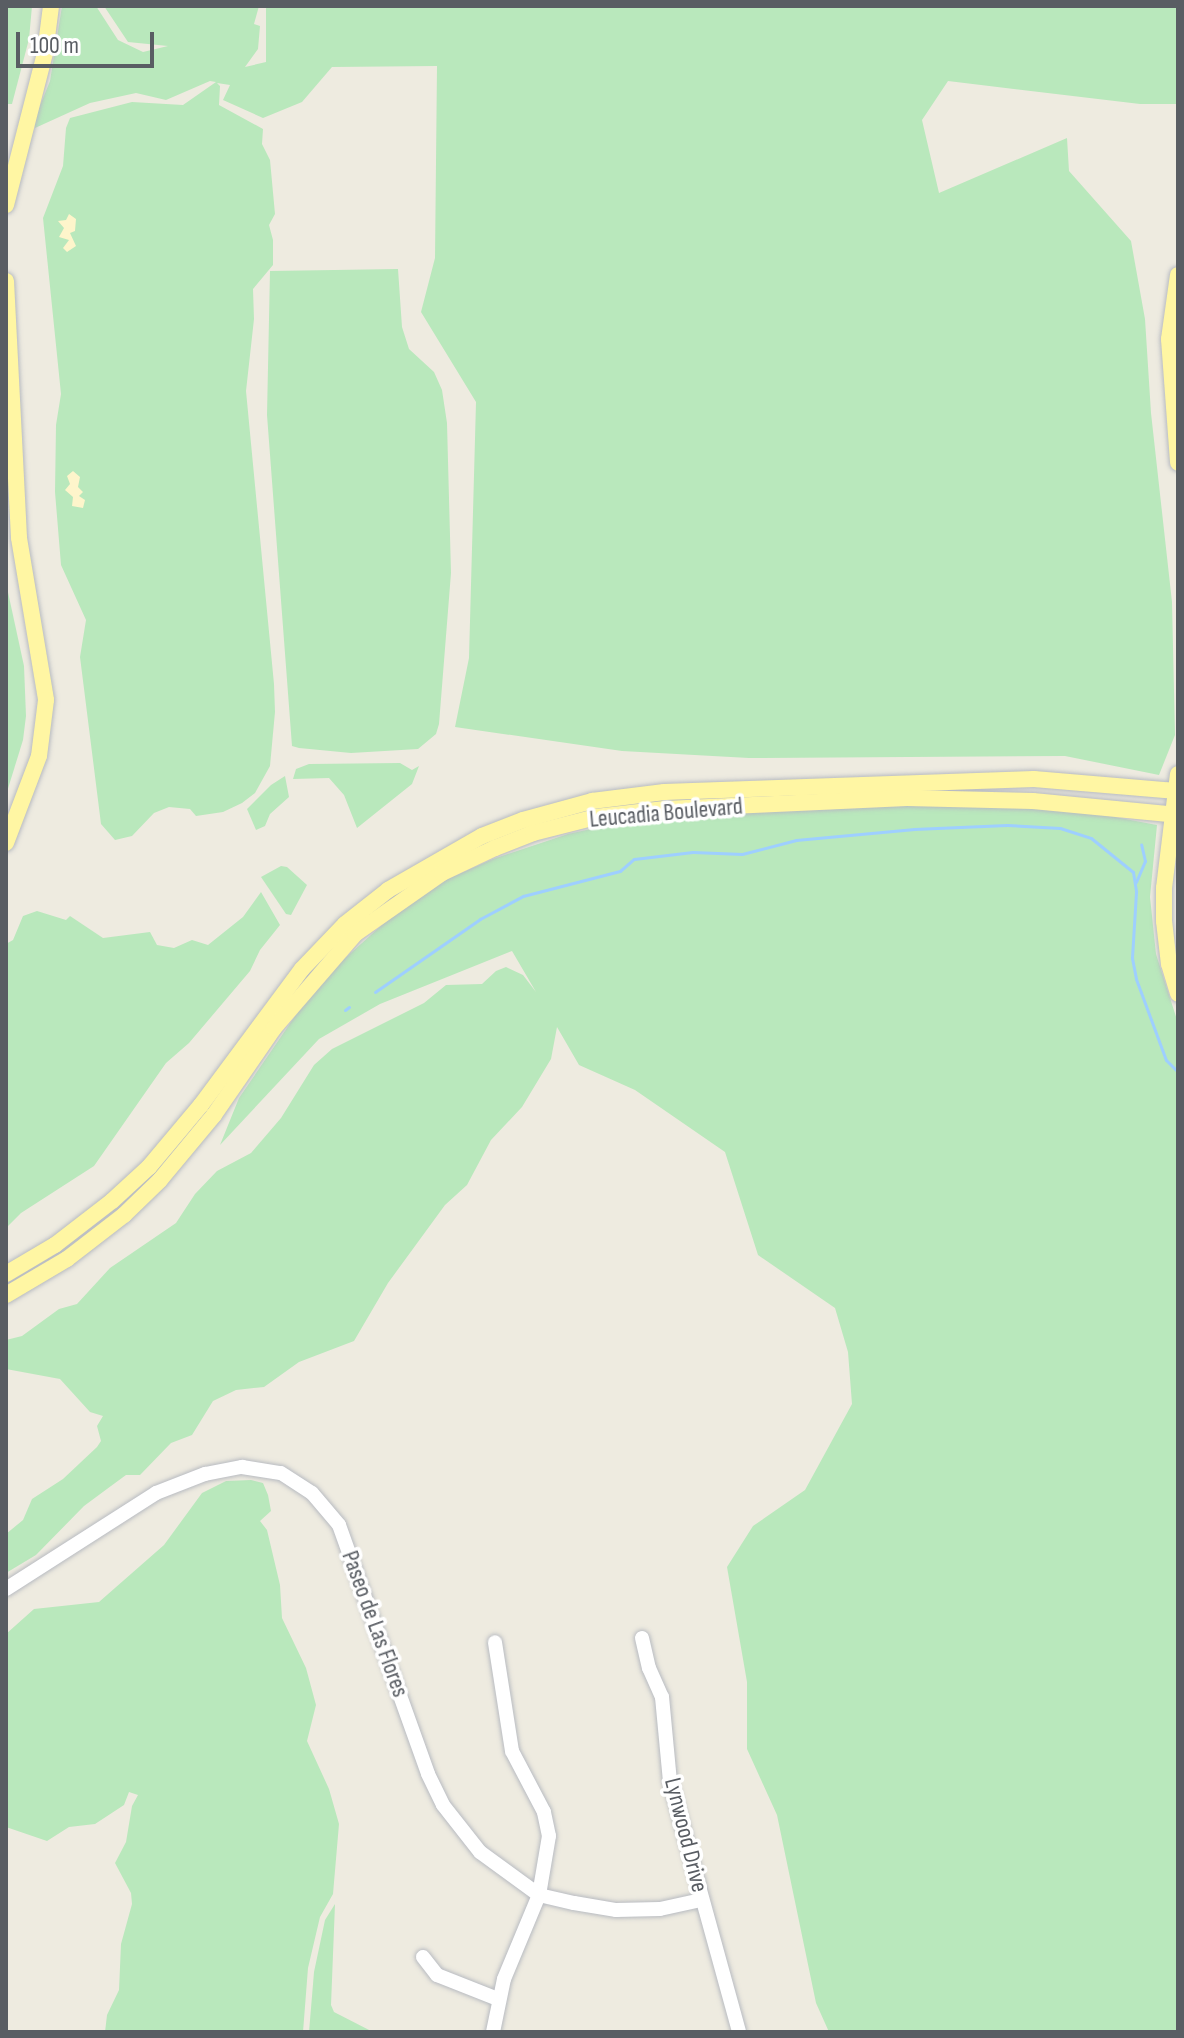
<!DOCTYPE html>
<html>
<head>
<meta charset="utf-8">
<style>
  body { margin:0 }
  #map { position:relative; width:1184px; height:2038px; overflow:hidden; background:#eeebe0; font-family:"Sofia Sans Condensed",sans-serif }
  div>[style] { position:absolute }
  .green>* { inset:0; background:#b9e8bc }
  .sand>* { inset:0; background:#fef5cb }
  .stream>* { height:3px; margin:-1.5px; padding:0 1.5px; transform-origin:1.5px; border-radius:1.5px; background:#9ecfff }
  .roads { filter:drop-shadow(0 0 2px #b8bbc1) drop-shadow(0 0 2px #b8bbc1) }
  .minor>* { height:14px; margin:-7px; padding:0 7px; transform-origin:7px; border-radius:7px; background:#fff }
  .major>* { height:16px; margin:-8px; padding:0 8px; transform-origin:8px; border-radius:8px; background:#fff6a3 }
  span { translate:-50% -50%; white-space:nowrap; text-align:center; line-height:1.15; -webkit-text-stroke:7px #fff; paint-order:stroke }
  .street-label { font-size:24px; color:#595d63 }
  .frame { position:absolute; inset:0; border:8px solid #595d63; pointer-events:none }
  .scale { position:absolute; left:16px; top:32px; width:138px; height:36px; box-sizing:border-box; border:4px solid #595d63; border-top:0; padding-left:10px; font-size:24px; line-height:28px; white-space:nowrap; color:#595d63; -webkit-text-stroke:6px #fff; paint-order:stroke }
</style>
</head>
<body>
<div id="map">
  <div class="green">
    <div style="clip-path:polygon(6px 6px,32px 6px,29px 39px,12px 104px,6px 104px)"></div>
    <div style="clip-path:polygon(62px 6px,96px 6px,118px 40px,143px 52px,168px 46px,128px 42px,104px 6px,259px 6px,254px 24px,260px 26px,258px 49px,245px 67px,266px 62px,266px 6px,1178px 6px,1178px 104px,1140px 104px,948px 81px,922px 120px,939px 193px,1067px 138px,1069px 171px,1131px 241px,1145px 319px,1151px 413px,1172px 602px,1175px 735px,1159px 775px,1065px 756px,749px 758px,622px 751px,455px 727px,469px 658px,476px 402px,421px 312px,435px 258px,437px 66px,332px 67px,302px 102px,263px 118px,223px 100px,230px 85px,217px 83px,220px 86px,219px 105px,263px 129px,262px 144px,270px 160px,275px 214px,269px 225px,273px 240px,273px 265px,253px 289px,254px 319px,246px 391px,274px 684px,275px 712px,270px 766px,255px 793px,242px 803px,223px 812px,196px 816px,190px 809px,169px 807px,154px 813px,132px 836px,115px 840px,101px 824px,80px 657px,86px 620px,61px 565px,55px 492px,56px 425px,61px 394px,43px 218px,63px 166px,66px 128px,70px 118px,132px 102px,183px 105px,216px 82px,210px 81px,166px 100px,136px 93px,90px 103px,35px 128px,35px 118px,50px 81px)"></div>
    <div style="clip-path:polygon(398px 269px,402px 327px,409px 349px,434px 372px,442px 390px,447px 423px,451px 573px,439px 724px,436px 734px,418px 749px,351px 753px,299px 748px,292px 746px,267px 415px,270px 271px)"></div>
    <div style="clip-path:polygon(6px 583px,24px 666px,26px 716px,23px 740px,6px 795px)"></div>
    <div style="clip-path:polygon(400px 763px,412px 770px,419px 766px,412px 784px,357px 828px,344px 795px,329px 778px,293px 779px,296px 769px,309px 764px)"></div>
    <div style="clip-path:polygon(285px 776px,289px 797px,270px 814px,265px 826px,256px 830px,247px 809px,271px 785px)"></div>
    <div style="clip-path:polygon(968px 803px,1088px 812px,1157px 825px,1150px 897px,1156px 954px,1178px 1023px,1178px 2032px,829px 2032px,816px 2003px,777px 1815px,747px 1749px,747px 1682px,727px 1567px,753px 1526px,805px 1490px,852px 1404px,848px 1352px,835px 1308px,758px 1255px,725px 1152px,635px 1090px,579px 1065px,557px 1027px,551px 1059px,522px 1107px,491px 1140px,467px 1185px,445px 1205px,388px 1283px,354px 1341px,299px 1362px,264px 1387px,236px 1390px,213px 1401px,192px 1435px,171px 1443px,140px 1475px,126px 1475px,111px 1486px,84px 1506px,36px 1555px,6px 1573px,6px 1534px,23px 1520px,32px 1499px,63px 1479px,97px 1447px,101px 1441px,97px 1426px,103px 1416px,90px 1412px,60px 1379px,6px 1369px,6px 1340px,22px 1336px,59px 1309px,77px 1304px,110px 1268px,176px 1223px,195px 1194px,217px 1171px,251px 1153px,281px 1118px,314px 1065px,332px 1049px,424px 1003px,446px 985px,482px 984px,496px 971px,506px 967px,523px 975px,536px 992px,512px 951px,380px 1004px,319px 1039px,220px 1145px,239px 1098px,300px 1009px,342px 961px,382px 925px,432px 886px,493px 859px,568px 834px,641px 818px)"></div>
    <div style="clip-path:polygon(281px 866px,287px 867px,307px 885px,291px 915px,286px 914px,261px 877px)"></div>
    <div style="clip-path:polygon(261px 892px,280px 925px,260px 950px,250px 971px,189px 1043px,166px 1063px,94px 1166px,21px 1213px,6px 1228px,6px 944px,13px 940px,23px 916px,37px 911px,66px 920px,70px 916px,103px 938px,150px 932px,157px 945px,174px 948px,192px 940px,208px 945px,243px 917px)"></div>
    <div style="clip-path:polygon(251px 1480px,263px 1483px,268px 1495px,271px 1511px,260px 1521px,267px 1530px,280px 1585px,282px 1618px,306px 1668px,316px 1705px,307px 1741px,329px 1789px,339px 1824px,333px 1894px,320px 1917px,308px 1968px,303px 2032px,105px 2032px,107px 2015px,119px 1990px,121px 1944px,132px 1904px,131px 1893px,115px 1863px,126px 1842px,132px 1806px,138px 1795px,129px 1792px,124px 1805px,95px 1824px,69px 1827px,47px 1841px,6px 1827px,6px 1634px,34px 1609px,99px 1602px,164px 1545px,202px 1493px,226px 1481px)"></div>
    <div style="clip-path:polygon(335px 1904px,331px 2005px,334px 2012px,373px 2032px,309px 2032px,314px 1972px,325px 1920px)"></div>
  </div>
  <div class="sand">
    <div style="clip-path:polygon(69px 214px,76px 219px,75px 231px,70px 233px,76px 246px,67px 252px,63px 248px,69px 240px,59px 237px,64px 228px,58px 221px,66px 220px)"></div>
    <div style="clip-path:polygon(73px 471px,80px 477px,78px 487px,83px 492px,79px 496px,85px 500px,83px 508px,72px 506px,73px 497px,65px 490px,70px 484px,67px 476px)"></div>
  </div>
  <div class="stream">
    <div style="left:1136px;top:882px;width:23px;rotate:-67deg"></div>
    <div style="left:1145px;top:861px;width:17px;rotate:-103deg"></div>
    <div style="left:375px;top:992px;width:128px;rotate:-34.8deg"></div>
    <div style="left:480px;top:919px;width:49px;rotate:-28.1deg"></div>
    <div style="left:523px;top:896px;width:100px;rotate:-14.5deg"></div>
    <div style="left:620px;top:871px;width:18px;rotate:-41deg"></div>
    <div style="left:634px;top:859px;width:59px;rotate:-6.8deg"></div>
    <div style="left:693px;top:852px;width:49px;rotate:2.3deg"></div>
    <div style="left:742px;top:854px;width:56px;rotate:-14.5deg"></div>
    <div style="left:796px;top:840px;width:119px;rotate:-5.3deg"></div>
    <div style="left:914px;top:829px;width:93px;rotate:-2.5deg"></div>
    <div style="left:1007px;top:825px;width:53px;rotate:3.2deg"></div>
    <div style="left:1060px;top:828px;width:33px;rotate:18deg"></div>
    <div style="left:1091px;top:838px;width:54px;rotate:39deg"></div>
    <div style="left:1133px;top:872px;width:20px;rotate:81deg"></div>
    <div style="left:1136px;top:892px;width:66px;rotate:93.5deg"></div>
    <div style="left:1132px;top:958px;width:21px;rotate:79deg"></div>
    <div style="left:1136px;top:979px;width:86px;rotate:69.7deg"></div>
    <div style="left:1166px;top:1060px;width:17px;rotate:45deg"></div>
    <div style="left:345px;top:1010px;width:5px;rotate:-37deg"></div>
  </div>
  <div class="roads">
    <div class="minor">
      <div style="left:6px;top:1589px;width:178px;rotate:-32.6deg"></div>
      <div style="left:156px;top:1493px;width:53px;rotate:-21.2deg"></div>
      <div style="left:205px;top:1474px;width:38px;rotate:-11deg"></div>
      <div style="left:242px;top:1467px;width:39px;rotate:9deg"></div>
      <div style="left:281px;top:1473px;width:37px;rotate:33deg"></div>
      <div style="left:312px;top:1493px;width:42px;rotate:49.8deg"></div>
      <div style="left:339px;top:1525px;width:264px;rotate:70.3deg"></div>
      <div style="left:428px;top:1774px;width:34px;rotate:64deg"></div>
      <div style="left:443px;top:1805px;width:60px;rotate:51.8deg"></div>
      <div style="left:480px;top:1852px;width:73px;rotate:36.1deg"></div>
      <div style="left:539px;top:1895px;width:36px;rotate:13deg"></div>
      <div style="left:574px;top:1903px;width:43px;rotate:9.5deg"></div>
      <div style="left:616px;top:1910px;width:44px;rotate:-1.3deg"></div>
      <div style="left:660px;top:1909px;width:42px;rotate:-12.4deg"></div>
      <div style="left:642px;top:1638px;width:31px;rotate:77deg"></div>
      <div style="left:649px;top:1668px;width:32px;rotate:66deg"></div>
      <div style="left:662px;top:1697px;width:84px;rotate:84.6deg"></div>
      <div style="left:670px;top:1781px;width:260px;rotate:74.6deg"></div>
      <div style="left:423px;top:1957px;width:23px;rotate:52deg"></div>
      <div style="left:437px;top:1975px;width:66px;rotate:21.5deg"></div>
      <div style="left:493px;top:2032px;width:54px;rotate:-78.3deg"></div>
      <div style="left:504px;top:1979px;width:91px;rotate:-67.4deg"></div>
      <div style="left:539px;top:1895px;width:60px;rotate:-80.4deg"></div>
      <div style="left:549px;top:1836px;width:25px;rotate:-102deg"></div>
      <div style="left:544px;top:1812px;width:69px;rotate:-117.7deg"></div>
      <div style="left:512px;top:1751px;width:110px;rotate:-98.9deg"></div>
    </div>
    <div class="major">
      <div style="left:6px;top:205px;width:157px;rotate:-75.6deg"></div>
      <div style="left:45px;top:53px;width:47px;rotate:-82.7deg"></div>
      <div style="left:1178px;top:275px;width:65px;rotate:98deg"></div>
      <div style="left:1169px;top:339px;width:124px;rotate:85.8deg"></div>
      <div style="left:6px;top:281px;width:257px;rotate:87.1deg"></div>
      <div style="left:19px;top:538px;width:164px;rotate:80.5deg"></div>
      <div style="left:46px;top:700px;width:56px;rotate:97.1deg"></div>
      <div style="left:39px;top:756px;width:93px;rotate:110.8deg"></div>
      <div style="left:1178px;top:774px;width:115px;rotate:97deg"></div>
      <div style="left:1164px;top:888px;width:33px;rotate:90deg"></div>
      <div style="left:1164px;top:921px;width:43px;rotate:83.4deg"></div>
      <div style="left:1169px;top:964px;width:31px;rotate:73deg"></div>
      <div style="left:6px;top:1274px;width:57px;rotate:-30.6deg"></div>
      <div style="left:55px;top:1245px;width:72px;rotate:-37.7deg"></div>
      <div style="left:112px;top:1201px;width:50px;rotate:-42.6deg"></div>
      <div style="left:149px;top:1167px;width:81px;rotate:-50deg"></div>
      <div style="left:201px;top:1105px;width:169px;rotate:-53.4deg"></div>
      <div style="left:302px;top:969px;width:62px;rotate:-46.3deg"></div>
      <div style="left:345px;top:924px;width:55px;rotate:-38.3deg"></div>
      <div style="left:388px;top:890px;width:108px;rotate:-29.9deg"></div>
      <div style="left:482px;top:836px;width:44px;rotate:-21.3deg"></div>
      <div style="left:523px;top:820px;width:72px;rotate:-15.4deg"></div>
      <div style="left:592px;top:801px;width:73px;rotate:-7.1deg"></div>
      <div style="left:664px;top:792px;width:370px;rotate:-2deg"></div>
      <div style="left:1034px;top:779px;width:144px;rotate:4.8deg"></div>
      <div style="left:6px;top:1295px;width:71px;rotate:-30.5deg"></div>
      <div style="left:67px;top:1259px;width:72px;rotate:-37.7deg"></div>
      <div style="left:124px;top:1215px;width:50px;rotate:-44.2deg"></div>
      <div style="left:160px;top:1180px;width:85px;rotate:-50.3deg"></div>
      <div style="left:214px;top:1115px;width:106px;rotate:-55.4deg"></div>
      <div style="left:274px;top:1028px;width:124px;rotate:-49.2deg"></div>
      <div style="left:355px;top:934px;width:106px;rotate:-35deg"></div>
      <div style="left:442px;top:873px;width:59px;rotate:-25.3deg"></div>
      <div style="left:495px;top:848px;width:41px;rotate:-21.5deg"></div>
      <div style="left:533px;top:833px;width:65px;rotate:-14.3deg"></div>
      <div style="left:596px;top:817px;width:69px;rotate:-6.6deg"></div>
      <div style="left:665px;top:809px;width:242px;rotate:-2.6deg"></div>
      <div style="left:907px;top:798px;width:126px;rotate:1.4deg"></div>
      <div style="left:1033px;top:801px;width:146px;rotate:5.5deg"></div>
    </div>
  </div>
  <div class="street-label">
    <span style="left:666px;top:813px;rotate:-5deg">Leucadia Boulevard</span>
    <span style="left:375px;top:1624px;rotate:70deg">Paseo de Las Flores</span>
    <span style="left:686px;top:1835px;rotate:76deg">Lynwood Drive</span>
  </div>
  <div class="frame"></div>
  <div class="scale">100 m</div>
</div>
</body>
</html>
